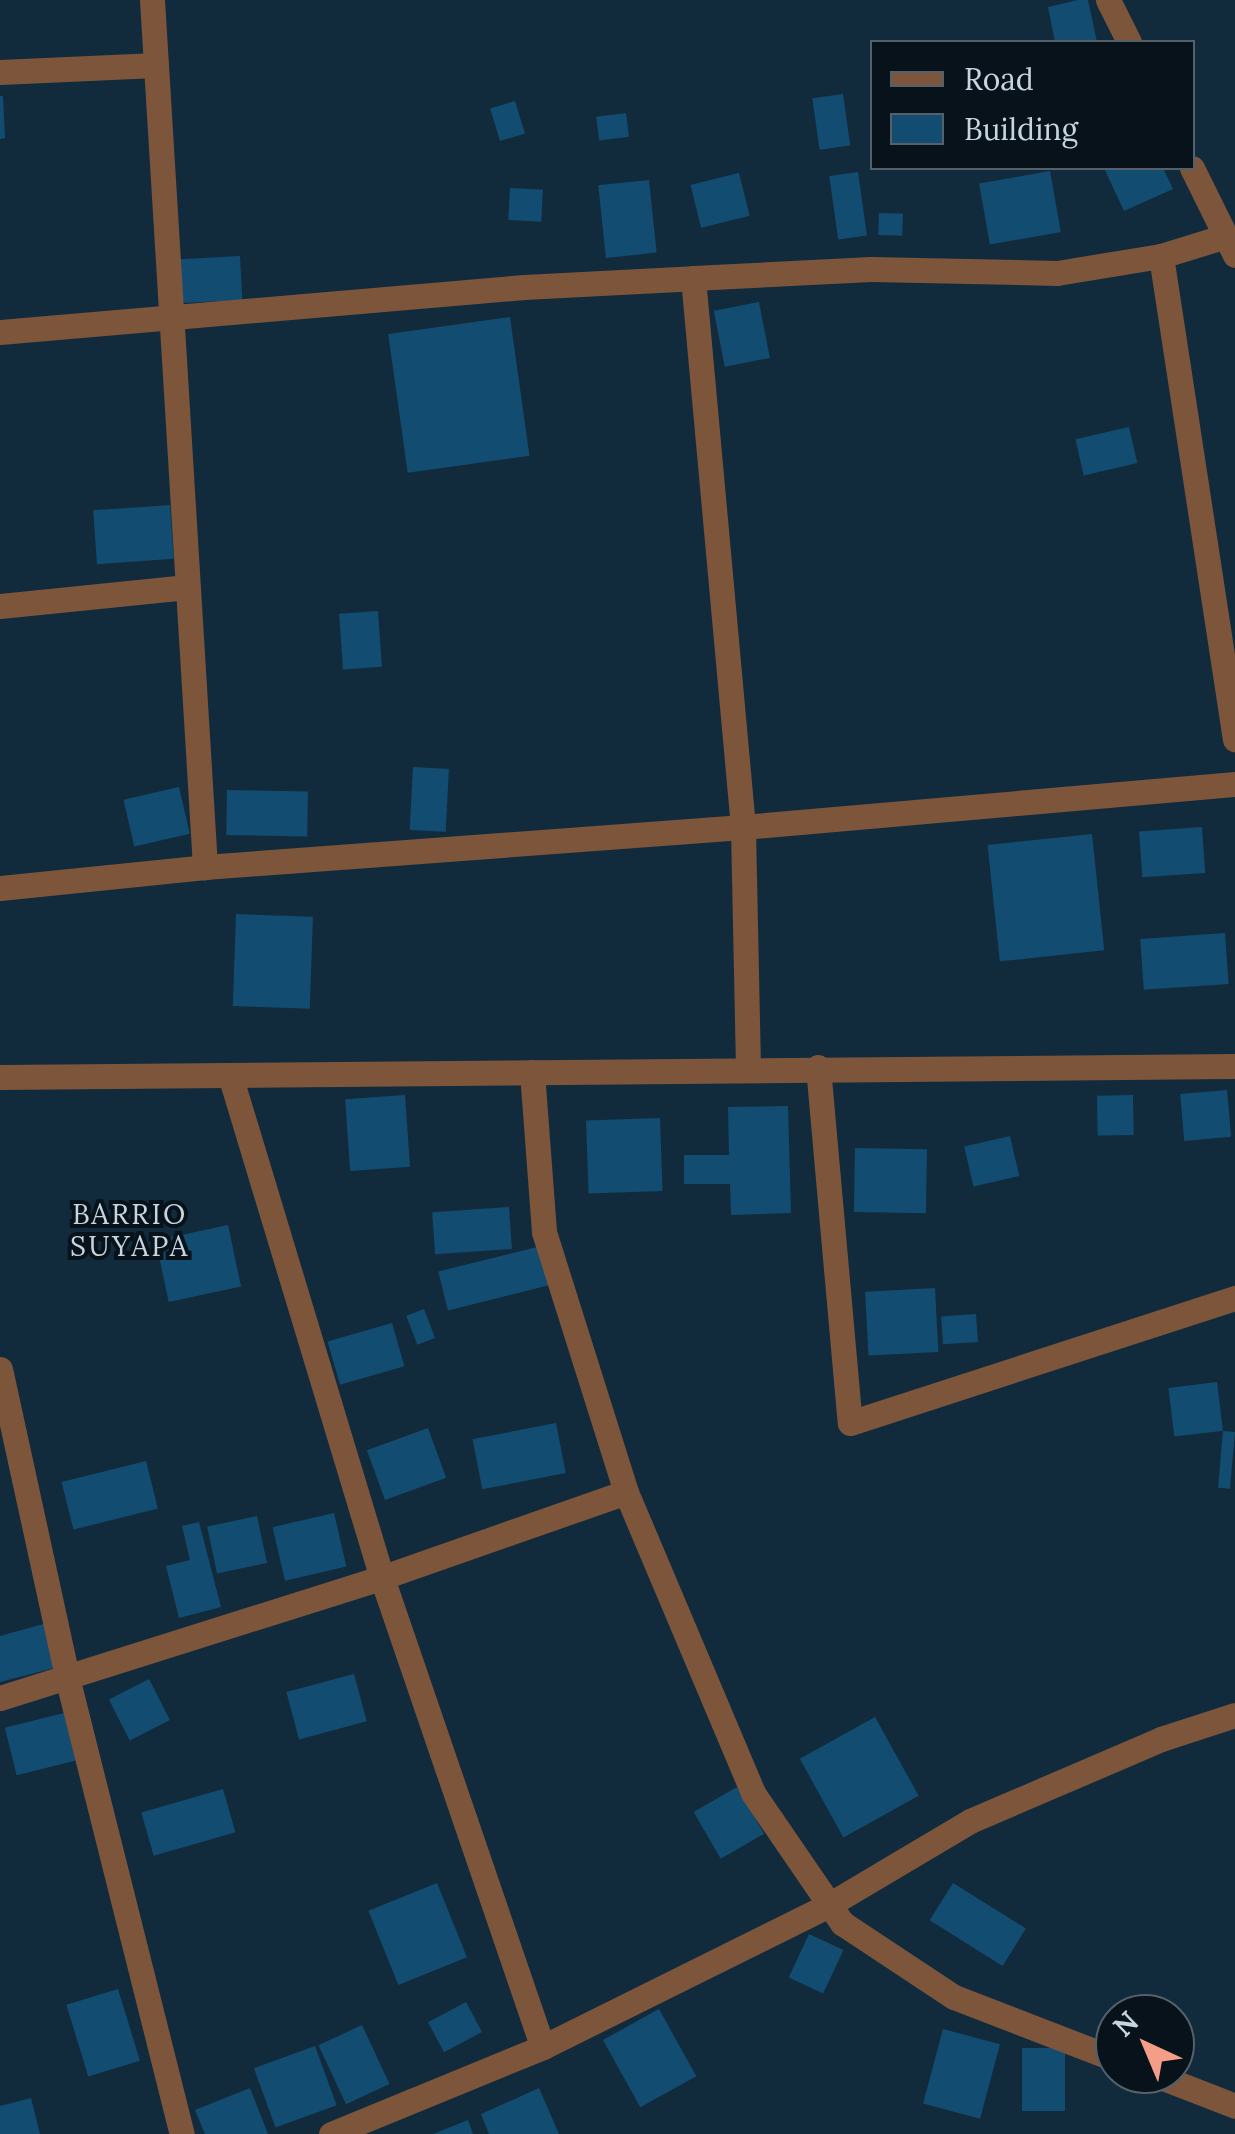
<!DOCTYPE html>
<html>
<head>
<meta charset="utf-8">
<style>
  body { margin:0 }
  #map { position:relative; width:1235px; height:2134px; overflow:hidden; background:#112b3d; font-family:Lora,serif }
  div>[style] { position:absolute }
  .building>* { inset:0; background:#134c71; transform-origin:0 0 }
  .minor>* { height:25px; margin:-12.5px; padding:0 12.5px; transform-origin:12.5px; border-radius:12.5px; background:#7c553b }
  span { translate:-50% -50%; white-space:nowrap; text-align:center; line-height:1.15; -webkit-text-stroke:8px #08121a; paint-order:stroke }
  .neighbourhood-label { font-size:28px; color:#c6d5e1; letter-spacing:2.5px }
  .legend { position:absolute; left:870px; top:40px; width:325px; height:130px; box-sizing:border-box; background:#08121a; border:2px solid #54606a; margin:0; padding:12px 18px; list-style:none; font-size:30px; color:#c6d5e1 }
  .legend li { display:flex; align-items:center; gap:20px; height:50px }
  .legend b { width:50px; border:2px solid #54606a }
  .north { position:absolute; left:1095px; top:1994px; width:100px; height:100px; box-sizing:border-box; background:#08121a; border:2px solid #54606a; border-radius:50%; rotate:316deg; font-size:28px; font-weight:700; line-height:40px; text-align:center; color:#c6d5e1 }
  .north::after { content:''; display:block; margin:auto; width:35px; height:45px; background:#f49e88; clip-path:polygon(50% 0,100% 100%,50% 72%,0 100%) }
</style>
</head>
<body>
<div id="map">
  <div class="building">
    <div style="clip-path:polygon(1078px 0,1088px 0,1097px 42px,1055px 42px,1048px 7px)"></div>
    <div style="left:843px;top:94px;width:52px;height:31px;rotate:82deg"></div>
    <div style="clip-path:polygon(0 96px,3px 96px,5px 138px,0 139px)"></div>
    <div style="left:515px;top:101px;width:34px;height:26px;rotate:73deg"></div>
    <div style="left:626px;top:113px;width:24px;height:30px;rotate:83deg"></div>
    <div style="clip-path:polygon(1104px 168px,1163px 168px,1173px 189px,1124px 211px)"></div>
    <div style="left:1050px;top:171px;width:62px;height:72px;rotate:80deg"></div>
    <div style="left:858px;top:172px;width:64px;height:29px;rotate:82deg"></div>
    <div style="left:739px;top:173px;width:44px;height:50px;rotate:76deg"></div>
    <div style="left:649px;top:180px;width:73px;height:51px;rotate:84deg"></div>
    <div style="left:510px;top:188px;width:33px;height:32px;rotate:3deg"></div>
    <div style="left:879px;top:213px;width:24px;height:22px;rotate:2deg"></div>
    <div style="left:240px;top:256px;width:44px;height:60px;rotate:87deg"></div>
    <div style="left:759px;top:302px;width:57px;height:46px;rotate:79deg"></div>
    <div style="left:510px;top:317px;width:140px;height:123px;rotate:82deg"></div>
    <div style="left:1129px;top:427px;width:37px;height:55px;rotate:77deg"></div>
    <div style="left:170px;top:505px;width:54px;height:77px;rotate:86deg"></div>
    <div style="left:378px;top:611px;width:56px;height:39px;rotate:86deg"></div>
    <div style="left:413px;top:767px;width:36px;height:63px;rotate:3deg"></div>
    <div style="left:179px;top:787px;width:48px;height:57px;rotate:77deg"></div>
    <div style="left:227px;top:790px;width:81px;height:45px;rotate:1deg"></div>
    <div style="left:1202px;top:827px;width:46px;height:63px;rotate:86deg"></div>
    <div style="left:1092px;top:834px;width:117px;height:105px;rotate:84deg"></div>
    <div style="left:236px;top:914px;width:77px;height:92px;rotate:2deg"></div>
    <div style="left:1225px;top:933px;width:51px;height:85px;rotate:86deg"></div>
    <div style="left:1227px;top:1090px;width:47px;height:47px;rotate:85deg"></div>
    <div style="left:405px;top:1095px;width:72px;height:60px;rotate:86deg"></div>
    <div style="left:1133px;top:1095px;width:40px;height:36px;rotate:89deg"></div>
    <div style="clip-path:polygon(788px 1106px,791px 1213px,731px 1215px,730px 1184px,684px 1184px,684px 1155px,729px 1155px,728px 1107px)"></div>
    <div style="left:660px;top:1118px;width:73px;height:74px;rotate:88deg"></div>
    <div style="left:1010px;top:1136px;width:41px;height:47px;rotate:77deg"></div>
    <div style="left:855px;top:1148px;width:72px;height:64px;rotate:1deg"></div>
    <div style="left:509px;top:1207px;width:42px;height:77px;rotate:86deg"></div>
    <div style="left:228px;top:1225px;width:63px;height:74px;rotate:78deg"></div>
    <div style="left:545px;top:1245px;width:40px;height:110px;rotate:76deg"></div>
    <div style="left:935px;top:1288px;width:64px;height:70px;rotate:87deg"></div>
    <div style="left:424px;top:1309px;width:31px;height:19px;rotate:69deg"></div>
    <div style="left:976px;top:1314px;width:28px;height:35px;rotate:86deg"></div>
    <div style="left:392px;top:1323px;width:45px;height:67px;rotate:74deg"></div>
    <div style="left:1217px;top:1382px;width:49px;height:49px;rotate:83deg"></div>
    <div style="left:556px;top:1423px;width:51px;height:85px;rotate:79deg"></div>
    <div style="left:428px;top:1428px;width:53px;height:65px;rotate:70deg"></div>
    <div style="left:1223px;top:1431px;width:12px;height:57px;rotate:5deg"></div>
    <div style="left:146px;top:1461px;width:49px;height:87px;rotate:76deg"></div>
    <div style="left:334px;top:1513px;width:55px;height:63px;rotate:77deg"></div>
    <div style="left:257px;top:1516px;width:48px;height:51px;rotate:78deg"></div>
    <div style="clip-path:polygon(199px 1522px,221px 1607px,179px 1618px,166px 1566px,190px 1560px,182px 1526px)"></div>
    <div style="clip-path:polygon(47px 1623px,58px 1667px,0 1682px,0 1636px)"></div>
    <div style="left:354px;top:1674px;width:49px;height:70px;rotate:75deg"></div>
    <div style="left:149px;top:1679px;width:46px;height:45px;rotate:63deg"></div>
    <div style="left:64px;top:1713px;width:49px;height:61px;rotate:76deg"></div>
    <div style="left:875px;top:1717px;width:90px;height:86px;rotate:61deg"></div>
    <div style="left:737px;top:1787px;width:54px;height:50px;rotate:60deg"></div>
    <div style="left:223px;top:1789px;width:45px;height:85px;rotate:74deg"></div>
    <div style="left:437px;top:1883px;width:80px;height:74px;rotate:68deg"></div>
    <div style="left:953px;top:1883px;width:86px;height:44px;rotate:32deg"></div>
    <div style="left:809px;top:1934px;width:38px;height:48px;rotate:25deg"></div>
    <div style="left:118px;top:1989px;width:75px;height:54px;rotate:73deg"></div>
    <div style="left:466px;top:2002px;width:34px;height:43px;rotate:62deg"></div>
    <div style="left:659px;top:2009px;width:77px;height:64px;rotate:61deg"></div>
    <div style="left:362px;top:2025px;width:65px;height:48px;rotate:65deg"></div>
    <div style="left:943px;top:2029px;width:59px;height:77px;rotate:15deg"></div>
    <div style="left:315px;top:2046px;width:63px;height:65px;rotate:70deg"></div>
    <div style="left:1065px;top:2048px;width:63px;height:43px;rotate:90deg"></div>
    <div style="clip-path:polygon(250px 2088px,268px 2134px,205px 2134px,195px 2110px)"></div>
    <div style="clip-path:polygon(539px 2088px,559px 2134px,489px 2134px,481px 2114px)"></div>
    <div style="clip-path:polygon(31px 2098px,40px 2134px,0 2134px,0 2106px)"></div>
    <div style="clip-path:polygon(468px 2120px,473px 2134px,433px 2134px)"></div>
  </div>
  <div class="minor">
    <div style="left:152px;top:0;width:869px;rotate:86.5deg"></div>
    <div style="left:1108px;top:0;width:47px;rotate:63.4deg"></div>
    <div style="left:0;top:72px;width:156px;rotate:-2.6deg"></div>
    <div style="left:1192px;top:168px;width:97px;rotate:63.7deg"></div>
    <div style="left:1161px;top:256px;width:489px;rotate:81.3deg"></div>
    <div style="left:0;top:332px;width:526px;rotate:-4.91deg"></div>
    <div style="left:524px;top:287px;width:169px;rotate:-3deg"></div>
    <div style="left:693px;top:278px;width:178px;rotate:-2.9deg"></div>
    <div style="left:871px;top:269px;width:186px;rotate:1.2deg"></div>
    <div style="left:1057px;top:273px;width:105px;rotate:-9.3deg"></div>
    <div style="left:1161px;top:256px;width:68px;rotate:-17.1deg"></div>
    <div style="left:0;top:606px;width:188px;rotate:-5.8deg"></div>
    <div style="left:0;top:888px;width:206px;rotate:-5.8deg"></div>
    <div style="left:205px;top:867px;width:539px;rotate:-4.25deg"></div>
    <div style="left:743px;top:827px;width:551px;rotate:-95.2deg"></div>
    <div style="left:818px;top:1067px;width:357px;rotate:84.9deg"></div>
    <div style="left:850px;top:1423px;width:405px;rotate:-18deg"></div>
    <div style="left:748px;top:1068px;width:241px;rotate:-91.2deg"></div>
    <div style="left:743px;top:827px;width:494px;rotate:-5deg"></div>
    <div style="left:532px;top:1072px;width:160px;rotate:85.7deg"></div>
    <div style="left:544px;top:1232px;width:273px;rotate:72.5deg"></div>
    <div style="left:626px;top:1492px;width:327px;rotate:67.1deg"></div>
    <div style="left:753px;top:1793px;width:158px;rotate:55.6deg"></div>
    <div style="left:842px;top:1923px;width:134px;rotate:33.5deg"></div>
    <div style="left:954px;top:1997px;width:173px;rotate:21.1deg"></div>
    <div style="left:230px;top:1075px;width:525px;rotate:73.19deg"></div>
    <div style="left:382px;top:1578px;width:496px;rotate:71.1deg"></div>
    <div style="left:0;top:1077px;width:1235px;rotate:-0.51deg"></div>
    <div style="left:0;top:1369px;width:315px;rotate:77.7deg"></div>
    <div style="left:67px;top:1677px;width:471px;rotate:75.9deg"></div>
    <div style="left:0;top:1698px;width:390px;rotate:-17.5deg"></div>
    <div style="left:372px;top:1581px;width:269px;rotate:-19.3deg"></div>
    <div style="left:1153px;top:2074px;width:88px;rotate:21.3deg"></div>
    <div style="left:331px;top:2134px;width:229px;rotate:-22.3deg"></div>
    <div style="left:543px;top:2047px;width:317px;rotate:-26.4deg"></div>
    <div style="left:827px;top:1906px;width:166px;rotate:-30.7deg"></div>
    <div style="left:970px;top:1821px;width:208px;rotate:-23.2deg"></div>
    <div style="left:1161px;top:1739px;width:78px;rotate:-18deg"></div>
  </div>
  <div class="neighbourhood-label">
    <span style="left:130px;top:1230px">BARRIO<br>SUYAPA</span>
  </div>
  <ul class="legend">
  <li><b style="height:12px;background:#7c553b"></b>Road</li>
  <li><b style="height:28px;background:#134c71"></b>Building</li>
  </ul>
  <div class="north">N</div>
</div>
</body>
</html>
